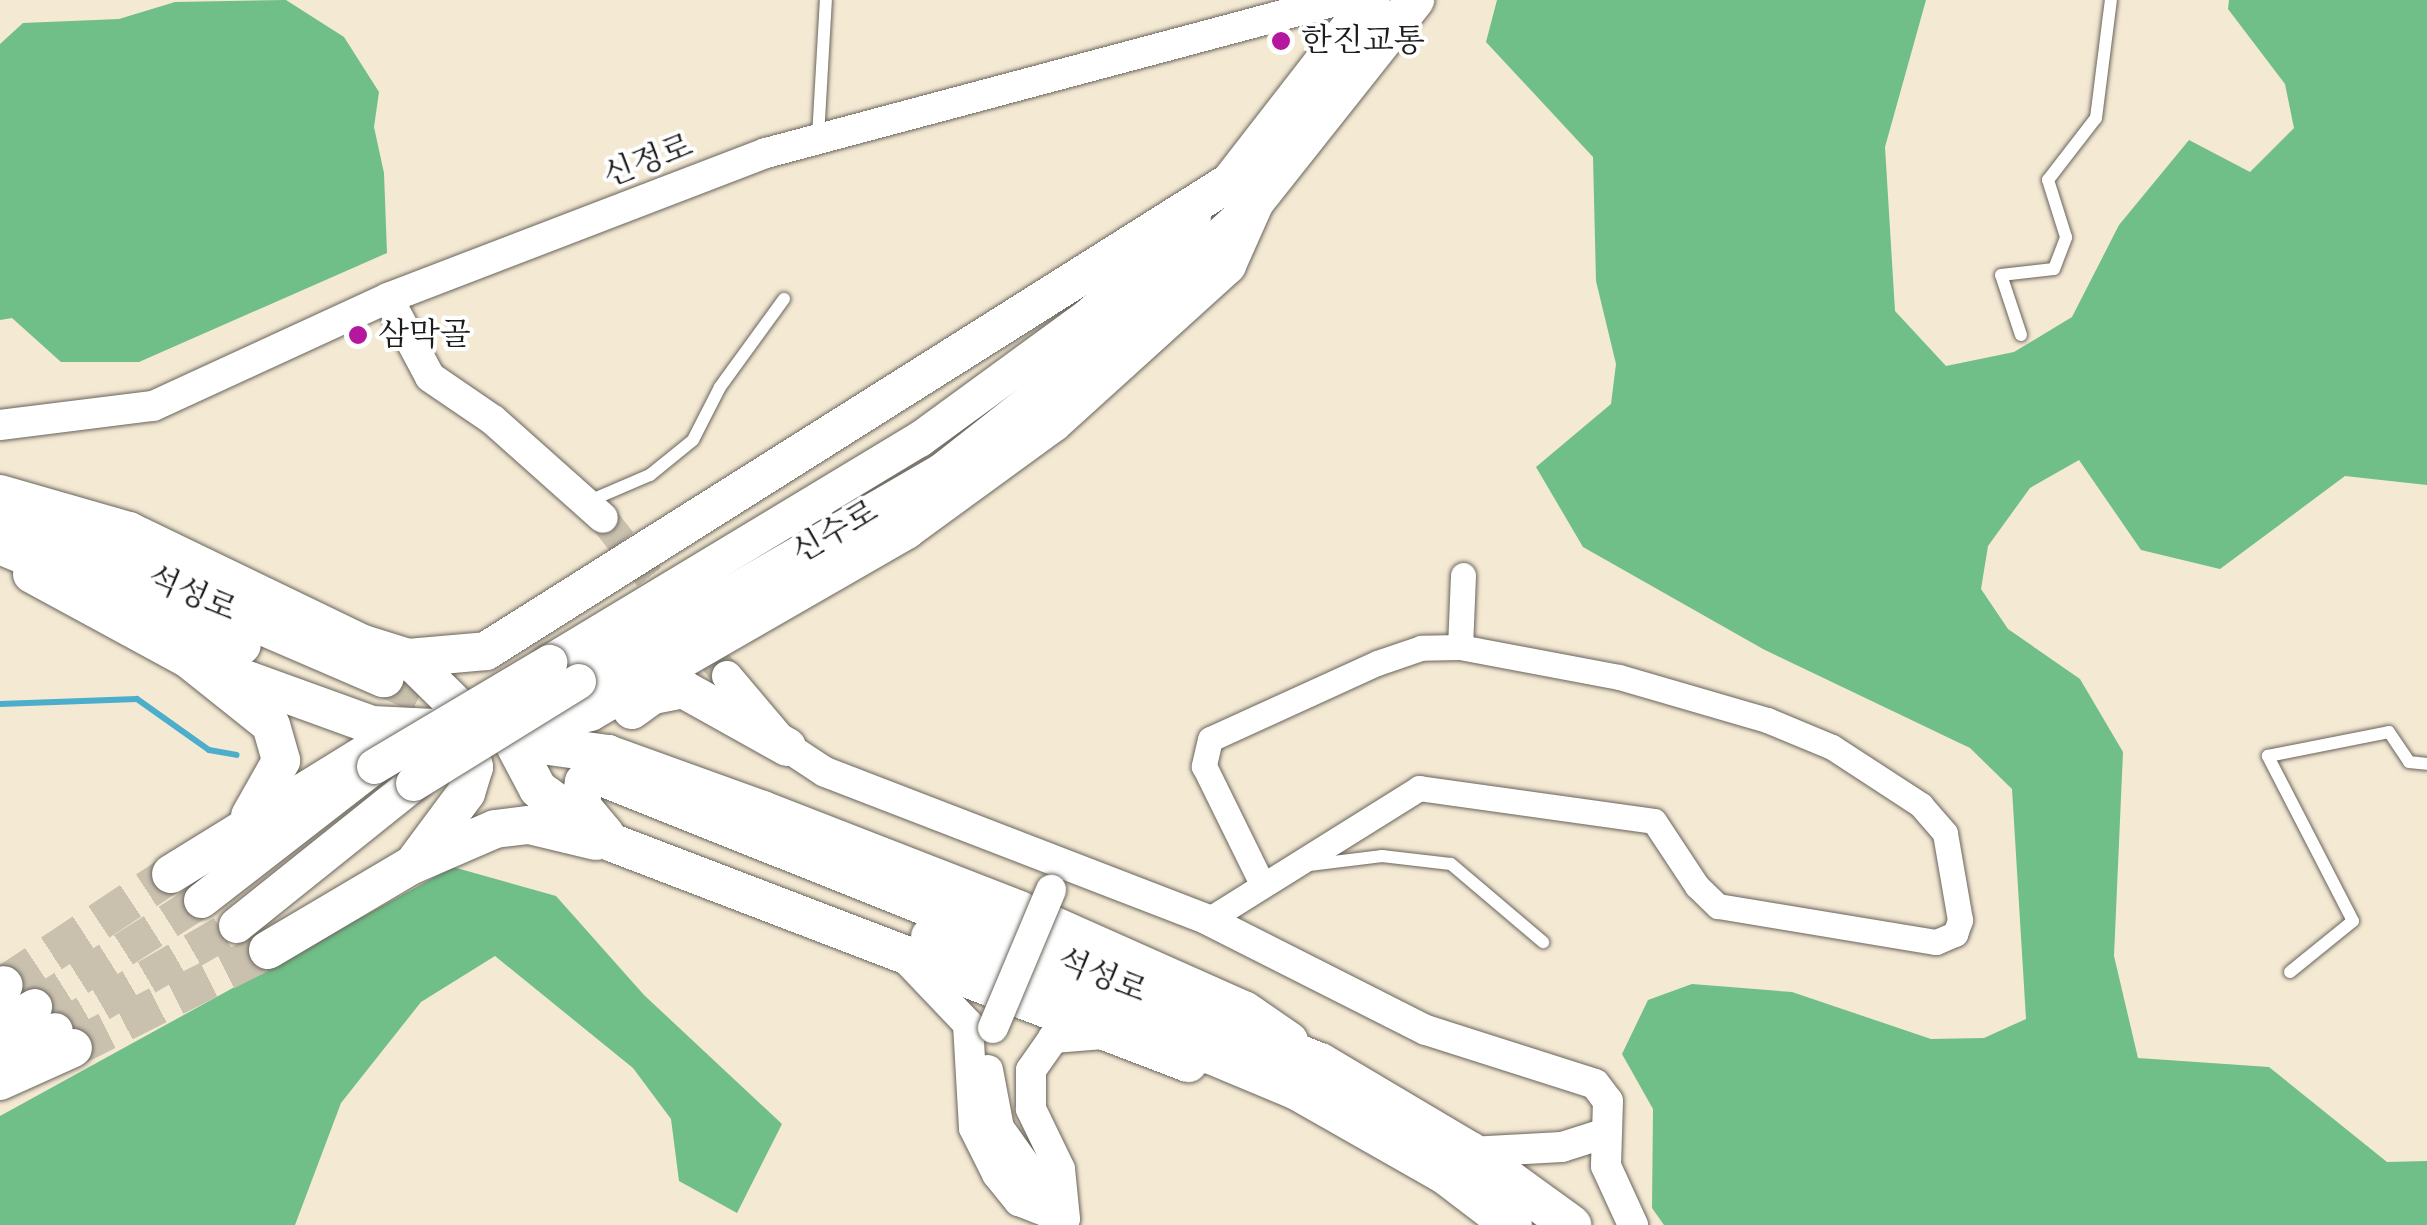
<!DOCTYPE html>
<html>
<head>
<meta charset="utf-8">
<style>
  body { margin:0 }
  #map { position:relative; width:2427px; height:1225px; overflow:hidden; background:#f4e9d3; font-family:Cardo,"Noto Serif KR",serif }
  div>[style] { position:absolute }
  .forest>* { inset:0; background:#70be88 }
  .stream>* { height:6px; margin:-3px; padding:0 3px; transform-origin:3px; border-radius:3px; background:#4daecc }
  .tertiary-tunnel>* { height:30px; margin-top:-15px; transform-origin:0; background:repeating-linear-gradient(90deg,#c9c0ae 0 30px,transparent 0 45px) }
  .secondary-tunnel>* { height:35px; margin-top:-17.5px; transform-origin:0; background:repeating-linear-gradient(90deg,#c9c0ae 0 35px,transparent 0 53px) }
  .primary-tunnel>* { height:38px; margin-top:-19px; transform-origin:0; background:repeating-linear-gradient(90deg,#c9c0ae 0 38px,transparent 0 57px) }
  .trunk-tunnel>* { height:40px; margin-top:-20px; transform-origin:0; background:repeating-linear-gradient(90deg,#c9c0ae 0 40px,transparent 0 60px) }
  .roads { filter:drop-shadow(0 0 2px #68645c) drop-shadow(0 0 2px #68645c) }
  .service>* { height:12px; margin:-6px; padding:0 6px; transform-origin:6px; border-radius:6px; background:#fff }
  .minor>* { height:25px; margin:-12.5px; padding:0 12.5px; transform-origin:12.5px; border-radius:12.5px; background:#fff }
  .tertiary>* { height:30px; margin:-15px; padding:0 15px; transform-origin:15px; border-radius:15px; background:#fff }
  .secondary>* { height:35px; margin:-17.5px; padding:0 17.5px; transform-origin:17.5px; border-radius:17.5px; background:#fff }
  .primary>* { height:38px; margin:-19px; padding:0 19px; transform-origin:19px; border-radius:19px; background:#fff }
  .trunk>* { height:40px; margin:-20px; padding:0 20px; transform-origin:20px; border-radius:20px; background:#fff }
  .bridges { filter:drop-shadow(0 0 2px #68645c) drop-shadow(0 0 2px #68645c) }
  .tertiary-bridge>* { height:30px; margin:-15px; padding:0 15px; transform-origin:15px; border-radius:15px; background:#fff }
  .secondary-bridge>* { height:35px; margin:-17.5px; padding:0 17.5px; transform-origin:17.5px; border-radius:17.5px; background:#fff }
  .dots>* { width:28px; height:28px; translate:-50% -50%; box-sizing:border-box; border:5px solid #fff; border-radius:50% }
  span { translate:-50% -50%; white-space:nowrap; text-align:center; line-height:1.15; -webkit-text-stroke:8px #fff; paint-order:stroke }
  .poi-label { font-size:32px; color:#1c1c1c }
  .left { translate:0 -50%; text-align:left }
  .street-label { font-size:32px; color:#1c1c1c }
</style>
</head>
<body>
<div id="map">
  <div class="forest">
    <div style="clip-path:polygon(286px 0,344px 37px,379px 92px,374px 127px,384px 173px,387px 253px,139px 362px,61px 362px,12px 318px,0 320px,0 44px,23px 23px,119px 19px,175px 2px)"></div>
    <div style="clip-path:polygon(1497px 0,1926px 0,1885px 147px,1895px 311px,1946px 366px,2014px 352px,2072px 317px,2119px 225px,2189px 140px,2250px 172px,2294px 128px,2285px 84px,2228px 9px,2229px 0,2427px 0,2427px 485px,2345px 476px,2220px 569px,2141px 550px,2079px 460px,2030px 488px,1988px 546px,1981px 589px,2008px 629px,2080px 679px,2123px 752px,2114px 956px,2138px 1058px,2269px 1067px,2387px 1162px,2427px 1161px,2427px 1225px,1664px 1225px,1652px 1208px,1653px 1109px,1622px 1054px,1648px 1000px,1692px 984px,1792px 992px,1931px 1039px,1984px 1038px,2026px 1019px,2012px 789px,1970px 748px,1763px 649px,1583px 547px,1536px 467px,1611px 404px,1616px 364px,1596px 281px,1593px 157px,1486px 42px)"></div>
    <div style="clip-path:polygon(453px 867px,556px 896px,644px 995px,782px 1124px,737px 1213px,679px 1181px,671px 1119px,633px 1068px,495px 956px,421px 1002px,341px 1103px,295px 1225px,0 1225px,0 1116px)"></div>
  </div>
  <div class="stream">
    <div style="left:0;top:704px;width:137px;rotate:-2.1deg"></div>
    <div style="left:137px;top:699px;width:88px;rotate:35.3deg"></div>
    <div style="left:209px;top:750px;width:28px;rotate:10deg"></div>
  </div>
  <div class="tertiary-tunnel">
    <div style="left:603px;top:518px;width:201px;rotate:51.9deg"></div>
  </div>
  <div class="secondary-tunnel">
    <div style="left:34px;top:1006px;width:198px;rotate:-32.4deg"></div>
    <div style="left:55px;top:1030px;width:209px;rotate:-30.1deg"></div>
  </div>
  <div class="primary-tunnel">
    <div style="left:4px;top:985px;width:201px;rotate:-33.6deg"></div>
    <div style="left:73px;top:1048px;width:218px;rotate:-26.7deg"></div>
  </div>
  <div class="trunk-tunnel">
    <div style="left:384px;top:677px;width:87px;rotate:24.5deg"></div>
  </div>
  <div class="roads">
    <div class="service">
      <div style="left:818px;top:137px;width:137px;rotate:-86.7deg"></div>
      <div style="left:2021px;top:335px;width:63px;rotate:-108.4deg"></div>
      <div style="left:2001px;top:275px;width:53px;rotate:-6.5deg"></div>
      <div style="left:2054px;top:269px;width:34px;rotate:-69deg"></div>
      <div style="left:2066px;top:237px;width:60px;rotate:-107.5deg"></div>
      <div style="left:2048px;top:180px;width:78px;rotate:-52.3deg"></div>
      <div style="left:2096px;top:118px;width:119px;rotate:-82.8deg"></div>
      <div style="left:587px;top:502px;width:69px;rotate:-23.2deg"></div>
      <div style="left:650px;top:475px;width:55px;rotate:-39.1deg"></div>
      <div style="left:693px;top:440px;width:59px;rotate:-63deg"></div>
      <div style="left:720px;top:387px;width:109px;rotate:-54deg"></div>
      <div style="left:1301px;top:866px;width:82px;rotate:-7deg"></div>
      <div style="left:1382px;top:856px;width:69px;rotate:6.6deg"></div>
      <div style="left:1451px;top:864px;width:121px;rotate:40.3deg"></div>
      <div style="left:2290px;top:972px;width:81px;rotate:-39deg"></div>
      <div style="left:2353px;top:921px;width:186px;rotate:-117.3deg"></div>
      <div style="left:2268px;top:756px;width:123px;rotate:-11.2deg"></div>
      <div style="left:2389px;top:732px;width:36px;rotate:56deg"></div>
      <div style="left:2409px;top:762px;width:18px;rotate:6deg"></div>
    </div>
    <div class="minor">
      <div style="left:1460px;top:647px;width:72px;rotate:-87.6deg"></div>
      <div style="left:1208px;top:920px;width:249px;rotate:-32deg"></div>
      <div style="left:1419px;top:788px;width:237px;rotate:8deg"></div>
      <div style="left:1654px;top:821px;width:78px;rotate:56.5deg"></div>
      <div style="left:1697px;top:886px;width:29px;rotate:44deg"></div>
      <div style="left:1718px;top:906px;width:221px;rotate:9.4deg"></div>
      <div style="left:1936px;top:942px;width:21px;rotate:-23deg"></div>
      <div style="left:1955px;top:934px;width:15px;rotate:-70deg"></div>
      <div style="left:1960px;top:920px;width:88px;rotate:-99.8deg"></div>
      <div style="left:1945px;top:833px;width:37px;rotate:-131deg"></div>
      <div style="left:1921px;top:805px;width:106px;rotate:-146.9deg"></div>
      <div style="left:1832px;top:747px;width:70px;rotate:-157.4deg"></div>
      <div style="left:1767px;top:720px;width:154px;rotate:-163.8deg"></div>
      <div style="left:1619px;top:677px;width:162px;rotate:-169.3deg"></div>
      <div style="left:1460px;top:647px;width:39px;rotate:179deg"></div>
      <div style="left:1421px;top:648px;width:46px;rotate:161.2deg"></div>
      <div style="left:1377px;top:663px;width:183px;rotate:155.5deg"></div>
      <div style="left:1210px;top:739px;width:28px;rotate:103deg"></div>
      <div style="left:1204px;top:766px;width:131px;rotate:63.8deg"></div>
    </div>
    <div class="tertiary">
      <div style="left:388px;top:298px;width:89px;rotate:62deg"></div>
      <div style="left:430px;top:377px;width:76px;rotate:34.3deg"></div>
      <div style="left:493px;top:420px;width:147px;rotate:41.7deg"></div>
      <div style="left:0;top:425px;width:154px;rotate:-7.1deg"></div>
      <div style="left:153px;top:406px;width:259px;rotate:-24.7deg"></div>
      <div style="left:388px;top:298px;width:405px;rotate:-21deg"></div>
      <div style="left:766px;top:153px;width:593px;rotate:-14.95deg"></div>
      <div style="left:727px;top:676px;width:93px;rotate:49.8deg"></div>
      <div style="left:787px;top:747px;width:45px;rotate:33.3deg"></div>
      <div style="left:825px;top:772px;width:411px;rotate:21.1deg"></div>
      <div style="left:1208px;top:920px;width:244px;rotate:26.8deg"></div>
      <div style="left:1426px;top:1030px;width:177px;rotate:17.7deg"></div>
      <div style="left:1595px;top:1084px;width:21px;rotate:53deg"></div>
      <div style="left:1608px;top:1101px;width:65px;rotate:91.8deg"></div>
      <div style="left:1606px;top:1166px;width:65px;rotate:65.4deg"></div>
      <div style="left:908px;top:961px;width:87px;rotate:46.4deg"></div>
      <div style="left:968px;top:1024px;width:104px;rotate:86.7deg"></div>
      <div style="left:974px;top:1128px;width:51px;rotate:63.4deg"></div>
      <div style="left:997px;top:1174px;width:35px;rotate:51deg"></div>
      <div style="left:1019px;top:1201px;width:49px;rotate:21.4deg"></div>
      <div style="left:988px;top:1070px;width:59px;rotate:79.3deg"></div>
      <div style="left:999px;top:1128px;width:103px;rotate:54.5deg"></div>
      <div style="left:1470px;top:1152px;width:92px;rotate:-3.1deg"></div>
      <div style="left:1562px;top:1147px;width:43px;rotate:-17.6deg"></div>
      <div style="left:1065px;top:1219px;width:50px;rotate:-95.7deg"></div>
      <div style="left:1060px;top:1169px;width:67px;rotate:-115.8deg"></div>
      <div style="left:1031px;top:1109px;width:39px;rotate:-90deg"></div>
      <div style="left:1031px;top:1070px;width:39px;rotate:-55deg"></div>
      <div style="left:1053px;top:1038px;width:50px;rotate:-4.6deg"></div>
    </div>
    <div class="secondary">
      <div style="left:549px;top:662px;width:432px;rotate:-31.1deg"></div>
      <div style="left:919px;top:439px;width:210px;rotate:-36.1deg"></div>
      <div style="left:1089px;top:315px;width:143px;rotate:-43.3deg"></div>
      <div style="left:578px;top:681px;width:421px;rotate:-30.1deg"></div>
      <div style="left:942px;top:470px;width:216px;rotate:-38.2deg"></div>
      <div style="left:1112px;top:336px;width:196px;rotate:-43.1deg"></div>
      <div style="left:201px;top:900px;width:219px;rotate:-37.8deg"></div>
      <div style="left:236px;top:925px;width:227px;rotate:-38.7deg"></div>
      <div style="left:0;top:1025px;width:39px;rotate:-29deg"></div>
      <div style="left:0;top:1057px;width:61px;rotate:-26.1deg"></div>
    </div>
    <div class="primary">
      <div style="left:0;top:494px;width:134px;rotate:16deg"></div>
      <div style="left:129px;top:531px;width:260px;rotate:25.8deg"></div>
      <div style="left:363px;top:644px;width:47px;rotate:17.3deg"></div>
      <div style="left:408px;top:658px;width:78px;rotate:-5.1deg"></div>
      <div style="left:486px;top:651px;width:879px;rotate:-32.23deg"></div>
      <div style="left:1230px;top:182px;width:230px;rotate:-52.2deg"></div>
      <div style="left:32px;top:574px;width:176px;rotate:28.5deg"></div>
      <div style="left:187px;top:658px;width:107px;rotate:38.6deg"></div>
      <div style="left:271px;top:725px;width:37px;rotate:74deg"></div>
      <div style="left:281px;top:761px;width:63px;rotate:119.4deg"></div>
      <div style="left:187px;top:658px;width:197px;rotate:19.9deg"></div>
      <div style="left:372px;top:725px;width:144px;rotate:2.8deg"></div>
      <div style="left:516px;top:732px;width:77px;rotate:-15.1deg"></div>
      <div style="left:590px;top:712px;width:365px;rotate:-29.9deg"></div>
      <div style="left:906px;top:530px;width:182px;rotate:-36.1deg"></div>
      <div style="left:1053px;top:423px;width:235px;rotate:-42.2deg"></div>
      <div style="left:1227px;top:265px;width:69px;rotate:-66deg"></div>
      <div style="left:1255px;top:202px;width:258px;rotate:-51.6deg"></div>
      <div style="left:408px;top:658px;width:73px;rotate:44.4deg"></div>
      <div style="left:460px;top:709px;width:60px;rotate:76.4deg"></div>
      <div style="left:474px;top:767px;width:27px;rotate:107deg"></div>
      <div style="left:466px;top:793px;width:82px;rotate:126.6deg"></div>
      <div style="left:632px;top:710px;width:26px;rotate:-36deg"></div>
      <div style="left:653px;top:695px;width:31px;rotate:-11deg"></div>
      <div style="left:683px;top:689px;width:119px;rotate:29.1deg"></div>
      <div style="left:502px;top:721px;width:77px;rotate:62.1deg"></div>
      <div style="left:538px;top:789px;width:92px;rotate:35.8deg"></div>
      <div style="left:613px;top:843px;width:616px;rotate:20.94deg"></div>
      <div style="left:520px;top:742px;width:89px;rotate:7.8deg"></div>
      <div style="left:608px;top:754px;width:165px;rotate:19.9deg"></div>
      <div style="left:763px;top:810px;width:275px;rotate:21.3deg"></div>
      <div style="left:1019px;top:910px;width:246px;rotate:24deg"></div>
      <div style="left:1244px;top:1010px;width:55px;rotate:34.6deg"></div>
      <div style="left:605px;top:834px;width:38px;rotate:-130deg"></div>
      <div style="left:581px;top:805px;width:23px;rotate:-83deg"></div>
      <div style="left:584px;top:782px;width:37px;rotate:-49deg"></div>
      <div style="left:171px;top:874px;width:238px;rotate:-31.7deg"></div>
      <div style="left:373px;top:749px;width:33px;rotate:-12deg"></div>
      <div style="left:268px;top:950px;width:167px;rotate:-30.6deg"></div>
      <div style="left:412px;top:865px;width:90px;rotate:-23.4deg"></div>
      <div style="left:495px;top:829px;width:34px;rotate:-7deg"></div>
      <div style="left:529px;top:825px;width:69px;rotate:13.4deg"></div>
      <div style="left:0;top:987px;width:4px;rotate:-27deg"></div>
      <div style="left:0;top:1081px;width:80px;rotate:-24.3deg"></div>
    </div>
    <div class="trunk">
      <div style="left:0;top:512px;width:418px;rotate:23.3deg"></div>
      <div style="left:0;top:544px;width:261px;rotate:22.7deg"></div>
      <div style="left:607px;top:778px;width:768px;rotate:21.79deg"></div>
      <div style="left:1320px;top:1063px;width:174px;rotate:30.7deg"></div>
      <div style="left:1470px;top:1152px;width:125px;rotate:35.9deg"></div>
      <div style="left:931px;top:937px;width:397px;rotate:22.7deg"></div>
      <div style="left:1297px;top:1090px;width:170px;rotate:29.6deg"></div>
      <div style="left:1445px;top:1174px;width:84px;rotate:37.3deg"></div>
    </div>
  </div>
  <div class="bridges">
    <div class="tertiary-bridge">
      <div style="left:993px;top:1028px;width:150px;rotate:-67.2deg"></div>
    </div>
    <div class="secondary-bridge">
      <div style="left:374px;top:766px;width:204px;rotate:-30.7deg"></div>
      <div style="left:413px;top:783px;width:194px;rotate:-31.7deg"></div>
    </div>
  </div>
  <div class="dots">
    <div style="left:1281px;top:41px;background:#b5179e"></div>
    <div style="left:358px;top:335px;background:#b5179e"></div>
  </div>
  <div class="poi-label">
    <span class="left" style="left:1301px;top:41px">한진교통</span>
    <span class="left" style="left:378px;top:335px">삼막골</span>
  </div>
  <div class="street-label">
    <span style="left:648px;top:161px;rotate:-21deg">신정로</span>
    <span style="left:835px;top:532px;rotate:-30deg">신수로</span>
    <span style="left:192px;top:594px;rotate:23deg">석성로</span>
    <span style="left:1102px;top:976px;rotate:22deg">석성로</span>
  </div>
</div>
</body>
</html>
